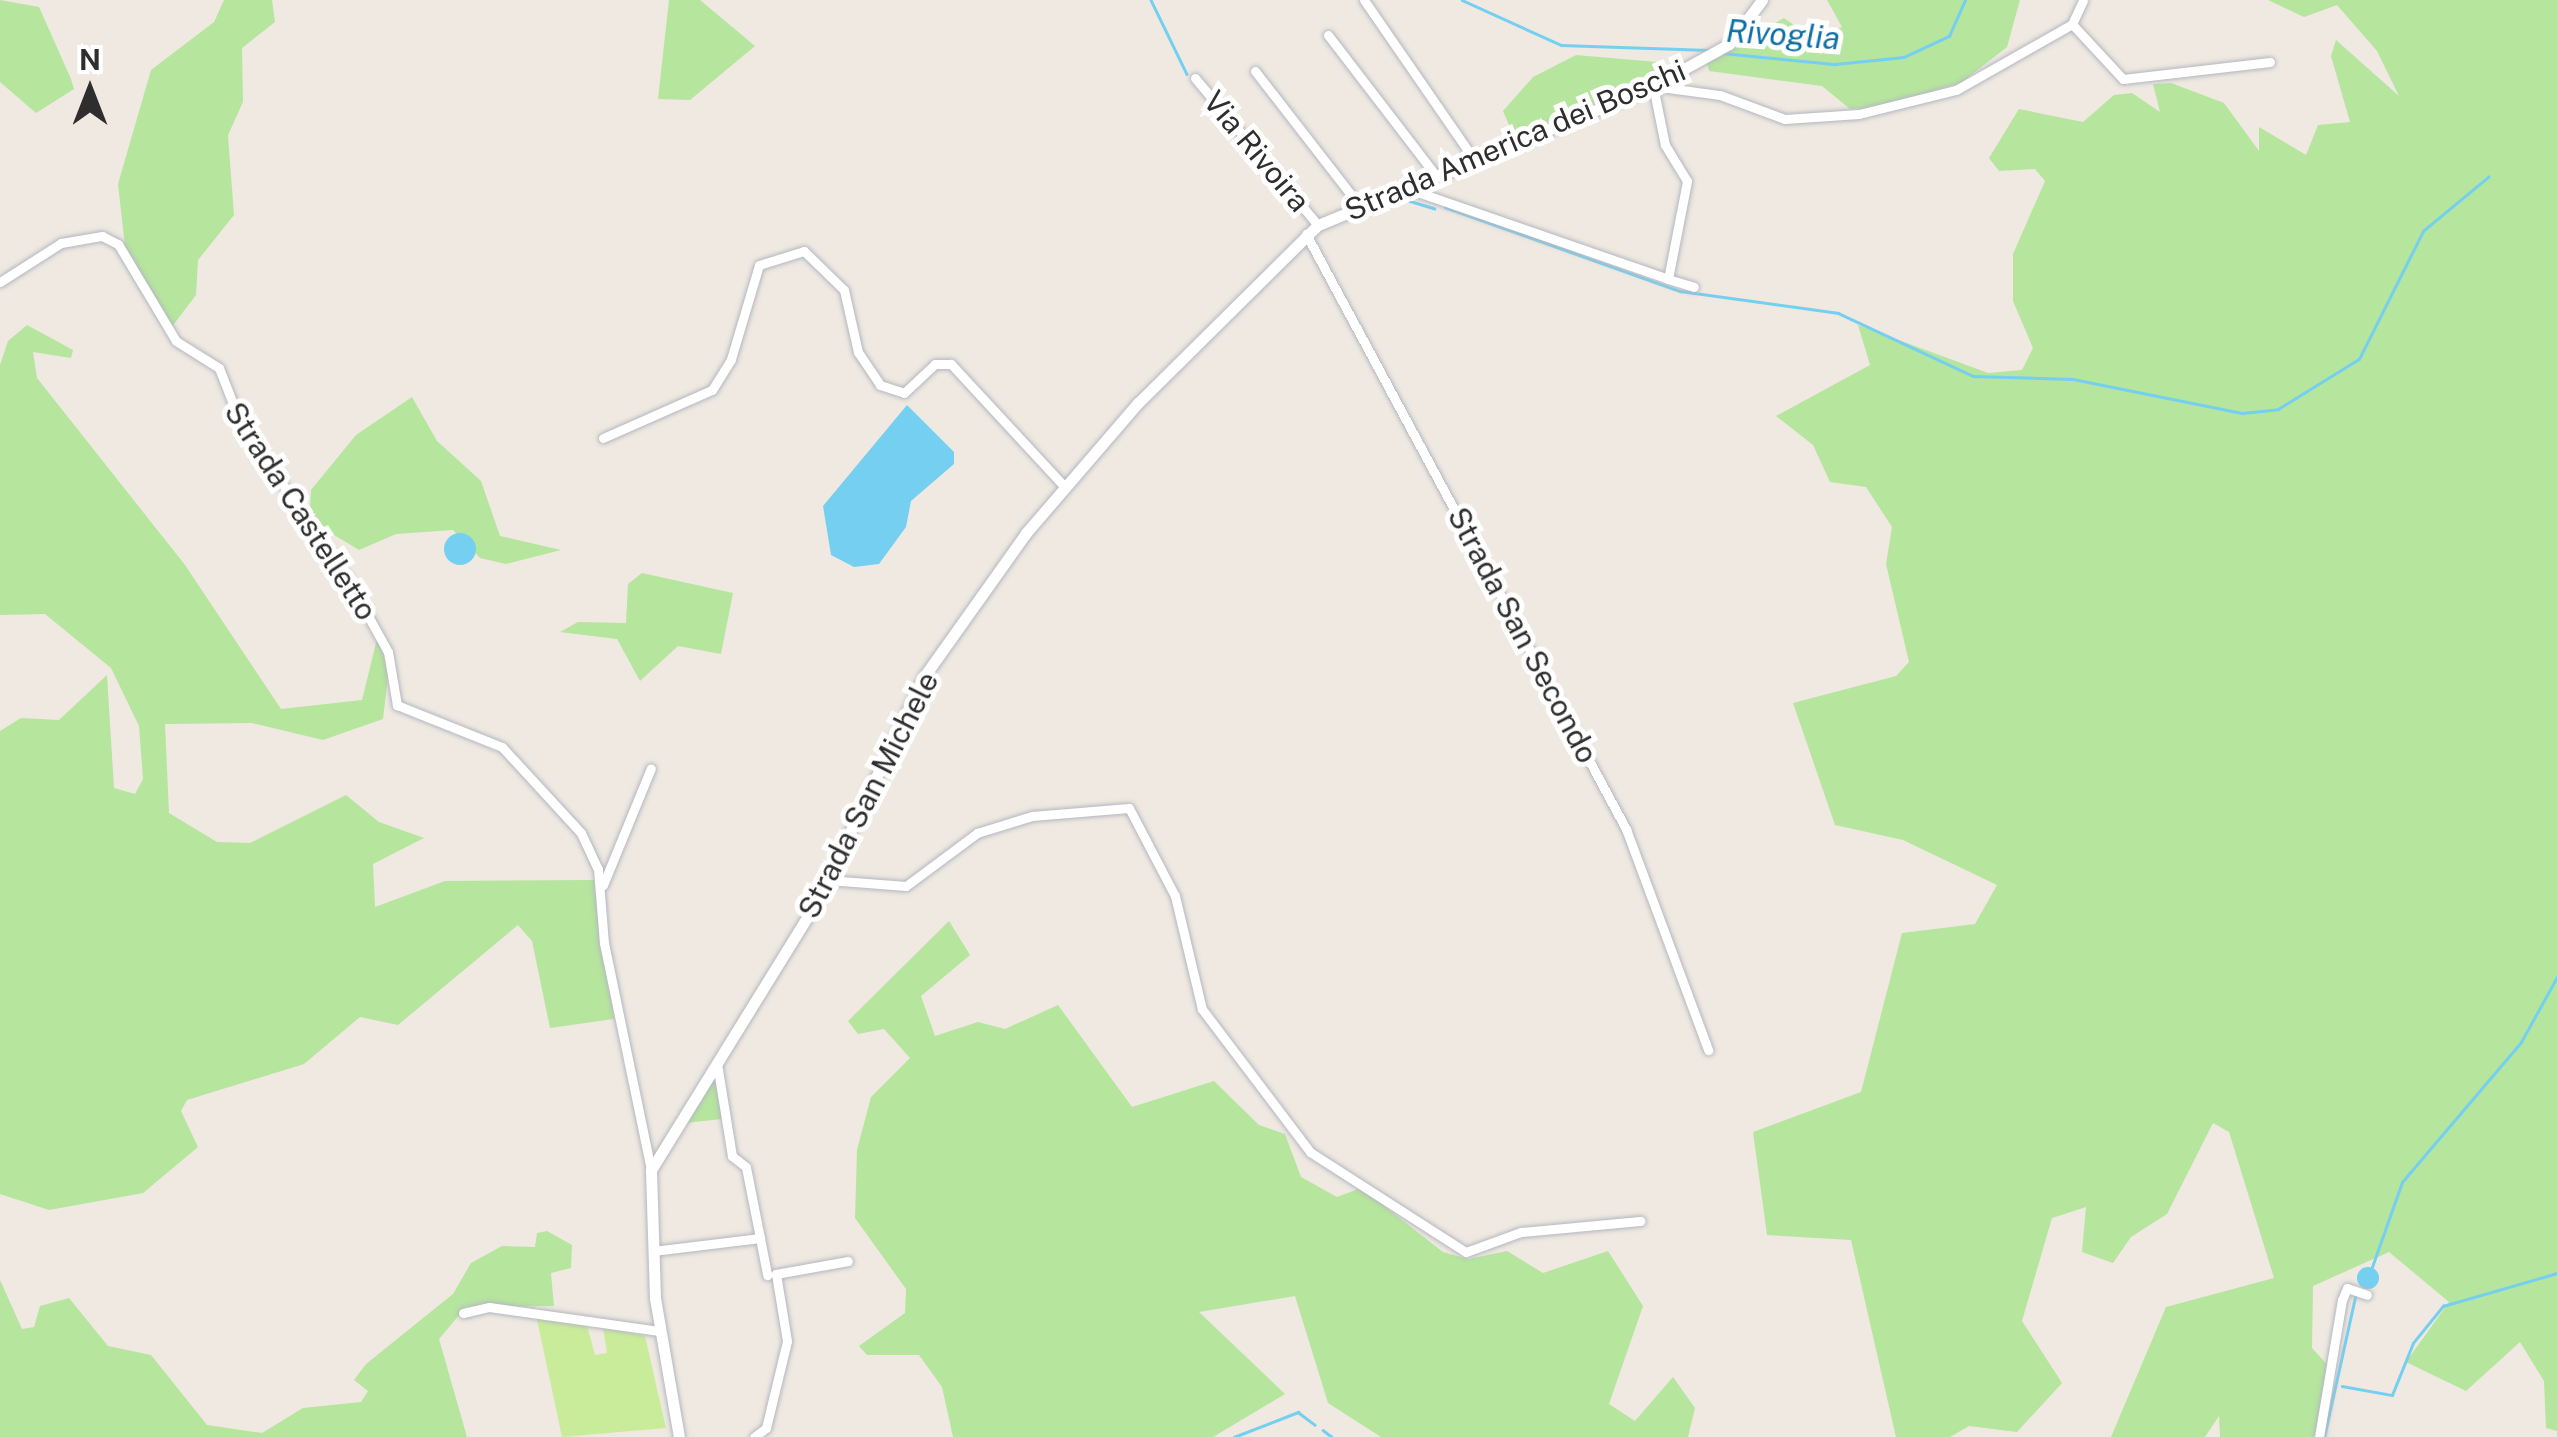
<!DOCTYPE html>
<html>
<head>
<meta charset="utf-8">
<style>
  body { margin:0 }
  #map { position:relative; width:2557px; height:1437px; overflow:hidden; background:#efe9e1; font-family:"Public Sans",sans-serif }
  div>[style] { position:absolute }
  .green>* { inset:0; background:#b6e59e }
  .pitch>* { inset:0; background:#c9ec9a }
  .water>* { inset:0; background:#75cff0 }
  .round { border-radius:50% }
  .stream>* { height:2.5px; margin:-1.25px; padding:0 1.25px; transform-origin:1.25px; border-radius:1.25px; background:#75cff0 }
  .roads { filter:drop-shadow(0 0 2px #b4b7c1) drop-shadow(0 0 2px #b4b7c1) }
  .minor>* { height:9px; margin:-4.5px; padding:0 4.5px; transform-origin:4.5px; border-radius:4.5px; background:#fff }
  .tertiary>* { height:11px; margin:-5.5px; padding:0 5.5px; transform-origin:5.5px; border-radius:5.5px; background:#fff }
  span { translate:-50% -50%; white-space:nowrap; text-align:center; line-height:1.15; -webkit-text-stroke:10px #fff; paint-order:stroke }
  .street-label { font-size:30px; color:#2e2e2e }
  .water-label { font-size:32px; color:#0d6fa3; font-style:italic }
  .north { position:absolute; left:40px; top:40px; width:100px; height:100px; -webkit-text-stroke:8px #fff; paint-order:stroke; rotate:0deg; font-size:28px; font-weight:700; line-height:40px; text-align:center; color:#2e2e2e }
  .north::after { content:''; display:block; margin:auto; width:35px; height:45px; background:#2e2e2e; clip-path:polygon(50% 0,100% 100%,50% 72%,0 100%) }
</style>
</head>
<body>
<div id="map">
  <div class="green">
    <div style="clip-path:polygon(0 0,39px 7px,71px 79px,74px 89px,36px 113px,0 82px)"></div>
    <div style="clip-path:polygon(224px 0,272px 0,275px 22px,242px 48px,243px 102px,228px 135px,234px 215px,198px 260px,196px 295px,171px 328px,125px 246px,118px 184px,151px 70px,214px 22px)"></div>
    <div style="clip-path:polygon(669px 0,700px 0,755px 46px,690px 100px,658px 99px)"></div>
    <div style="clip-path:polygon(1827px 0,2020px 0,2007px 47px,1962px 82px,1889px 106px,1850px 109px,1822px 86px,1709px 71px,1707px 63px,1784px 18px,1813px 38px,1842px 27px)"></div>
    <div style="clip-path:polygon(2268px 0,2557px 0,2557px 1431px,2546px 1428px,2544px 1381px,2520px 1342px,2466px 1391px,2406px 1362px,2449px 1302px,2389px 1252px,2313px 1286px,2312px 1348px,2332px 1370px,2314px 1437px,2220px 1437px,2219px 1416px,2205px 1437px,2111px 1437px,2166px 1307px,2274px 1278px,2229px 1132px,2213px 1123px,2167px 1214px,2131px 1237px,2113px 1263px,2082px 1252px,2086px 1207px,2052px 1218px,2022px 1321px,2062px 1383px,2017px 1432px,1969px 1426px,1950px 1437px,1896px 1437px,1851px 1240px,1767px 1235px,1753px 1132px,1861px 1092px,1902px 933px,1975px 924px,1997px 885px,1903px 840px,1835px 825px,1793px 703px,1896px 676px,1909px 662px,1886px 564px,1892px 527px,1866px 487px,1830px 482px,1813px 445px,1776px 416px,1870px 365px,1858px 325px,1988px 373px,2022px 370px,2033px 348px,2013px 301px,2013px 254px,2045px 181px,2035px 169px,1999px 171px,1989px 158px,2019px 109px,2083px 122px,2114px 95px,2132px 93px,2160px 112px,2153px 84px,2171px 83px,2224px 103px,2259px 151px,2259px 127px,2306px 155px,2318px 125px,2350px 122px,2331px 56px,2336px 40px,2399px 96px,2377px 51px,2337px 5px,2304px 17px)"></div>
    <div style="clip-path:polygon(1576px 55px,1657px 62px,1661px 75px,1514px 136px,1503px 111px,1533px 77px)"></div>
    <div style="clip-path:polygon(27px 325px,73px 350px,71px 358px,33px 352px,37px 378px,185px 565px,281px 709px,362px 700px,377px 639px,389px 669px,383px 719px,323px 740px,252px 723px,165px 724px,169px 813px,217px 842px,250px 843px,346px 795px,379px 822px,424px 838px,373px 864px,375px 907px,445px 881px,594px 880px,614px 1019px,550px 1028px,532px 941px,518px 925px,398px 1025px,360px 1017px,304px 1064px,187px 1100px,181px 1111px,198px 1147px,143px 1193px,49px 1210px,0 1194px,0 731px,21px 718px,59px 720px,107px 675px,114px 788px,135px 794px,143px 779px,139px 726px,111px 668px,45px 614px,0 615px,0 365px,8px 341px)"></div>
    <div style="clip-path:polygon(412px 397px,437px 441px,481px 481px,500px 536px,561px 550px,506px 564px,480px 558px,453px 530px,396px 534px,359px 550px,326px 530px,310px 509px,311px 490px,356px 435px)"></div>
    <div style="clip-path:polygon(642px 573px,733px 593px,721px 654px,678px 646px,640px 681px,617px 639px,560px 632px,578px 622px,626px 623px,628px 584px)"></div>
    <div style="clip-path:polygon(949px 921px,970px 955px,921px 996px,935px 1036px,978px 1022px,1005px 1029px,1058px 1005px,1132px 1107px,1214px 1081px,1259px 1125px,1285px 1134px,1301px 1177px,1337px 1197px,1361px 1188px,1443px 1252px,1468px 1259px,1507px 1251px,1543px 1273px,1608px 1251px,1643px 1306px,1609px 1404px,1635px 1421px,1673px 1377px,1695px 1408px,1688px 1437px,1381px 1437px,1328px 1403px,1295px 1296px,1199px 1312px,1285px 1394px,1213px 1437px,953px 1437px,942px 1387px,919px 1355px,867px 1355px,859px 1346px,905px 1313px,906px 1289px,855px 1218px,857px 1150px,871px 1097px,910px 1058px,884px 1029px,858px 1034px,848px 1021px)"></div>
    <div style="clip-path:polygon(714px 1076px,722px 1119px,685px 1123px)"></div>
    <div style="clip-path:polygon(547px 1231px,572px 1245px,571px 1268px,551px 1273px,554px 1306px,466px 1307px,439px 1339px,467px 1437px,0 1437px,0 1280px,22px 1329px,34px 1327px,40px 1306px,69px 1298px,108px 1346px,151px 1355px,207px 1425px,262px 1433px,303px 1408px,361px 1402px,368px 1391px,354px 1380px,366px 1364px,453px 1294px,471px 1263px,502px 1246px,535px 1247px,537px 1233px)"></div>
  </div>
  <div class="pitch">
    <div style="clip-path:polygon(536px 1315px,586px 1322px,595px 1355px,607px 1353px,603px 1327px,645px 1336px,666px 1428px,562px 1437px)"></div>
  </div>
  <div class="water">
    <div style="clip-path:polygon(907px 405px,954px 452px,954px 464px,911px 501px,906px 527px,879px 564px,854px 567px,831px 555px,823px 506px)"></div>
    <div class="round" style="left:444px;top:533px;width:32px;height:32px"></div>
    <div class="round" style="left:2357px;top:1267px;width:22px;height:22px"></div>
  </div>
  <div class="stream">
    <div style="left:1151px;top:0;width:82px;rotate:64.1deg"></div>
    <div style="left:1462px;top:0;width:109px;rotate:24.4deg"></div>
    <div style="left:1561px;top:45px;width:148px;rotate:1.9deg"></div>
    <div style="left:1722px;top:53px;width:114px;rotate:5.6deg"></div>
    <div style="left:1835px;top:64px;width:69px;rotate:-5.8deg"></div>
    <div style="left:1904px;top:57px;width:50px;rotate:-25deg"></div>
    <div style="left:1949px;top:36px;width:39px;rotate:-66deg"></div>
    <div style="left:1397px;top:197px;width:39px;rotate:17deg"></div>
    <div style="left:1445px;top:207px;width:250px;rotate:19.7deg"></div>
    <div style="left:1680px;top:291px;width:160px;rotate:7.9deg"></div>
    <div style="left:1838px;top:313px;width:149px;rotate:25deg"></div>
    <div style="left:1973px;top:376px;width:100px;rotate:1.7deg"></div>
    <div style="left:2073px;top:379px;width:172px;rotate:11.4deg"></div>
    <div style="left:2242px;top:413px;width:36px;rotate:-6deg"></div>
    <div style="left:2278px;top:409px;width:95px;rotate:-31.7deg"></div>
    <div style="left:2359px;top:359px;width:143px;rotate:-63.4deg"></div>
    <div style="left:2423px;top:231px;width:85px;rotate:-39.7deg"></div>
    <div style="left:2371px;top:1270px;width:93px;rotate:-70.6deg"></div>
    <div style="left:2402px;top:1182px;width:184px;rotate:-49.6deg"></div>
    <div style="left:2521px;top:1042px;width:74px;rotate:-61deg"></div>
    <div style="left:2342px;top:1386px;width:51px;rotate:10.2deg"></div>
    <div style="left:2392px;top:1395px;width:56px;rotate:-68deg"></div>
    <div style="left:2413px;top:1343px;width:48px;rotate:-51deg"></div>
    <div style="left:2443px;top:1306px;width:119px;rotate:-16.1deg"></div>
    <div style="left:1323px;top:1430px;width:11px;rotate:38deg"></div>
    <div style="left:1234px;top:1437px;width:69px;rotate:-21.3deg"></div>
    <div style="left:1298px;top:1412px;width:21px;rotate:37deg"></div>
    <div style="left:2324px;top:1437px;width:148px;rotate:-77.5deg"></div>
  </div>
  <div class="roads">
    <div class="minor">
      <div style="left:1364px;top:0;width:192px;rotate:55.4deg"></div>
      <div style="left:2072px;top:24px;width:26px;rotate:-65deg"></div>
      <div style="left:1328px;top:35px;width:174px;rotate:52.5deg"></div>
      <div style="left:1255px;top:71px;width:170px;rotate:52.2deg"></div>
      <div style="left:1195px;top:78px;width:192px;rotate:50.1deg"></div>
      <div style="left:1403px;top:187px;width:281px;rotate:19.1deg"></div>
      <div style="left:1668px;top:279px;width:100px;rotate:-79deg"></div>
      <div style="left:1687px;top:181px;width:42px;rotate:-121.4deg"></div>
      <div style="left:1665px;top:145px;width:60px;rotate:-101.5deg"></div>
      <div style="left:1653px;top:86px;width:68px;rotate:7.7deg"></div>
      <div style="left:1720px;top:95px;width:69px;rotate:20.3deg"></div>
      <div style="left:1785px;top:119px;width:74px;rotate:-3.9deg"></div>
      <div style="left:1859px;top:114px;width:100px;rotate:-13.9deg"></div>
      <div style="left:1956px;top:90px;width:133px;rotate:-29.6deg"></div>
      <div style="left:2072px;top:24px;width:75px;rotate:47.2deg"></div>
      <div style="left:2123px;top:79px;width:148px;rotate:-6.6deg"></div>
      <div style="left:1306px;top:234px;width:676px;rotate:61.73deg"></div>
      <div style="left:1626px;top:829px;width:236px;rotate:69.6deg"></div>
      <div style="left:1668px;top:279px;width:27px;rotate:17deg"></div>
      <div style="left:0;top:282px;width:72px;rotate:-32.6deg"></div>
      <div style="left:61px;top:243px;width:42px;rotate:-9.7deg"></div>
      <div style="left:102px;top:236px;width:18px;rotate:27deg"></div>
      <div style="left:118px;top:244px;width:113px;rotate:59.1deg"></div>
      <div style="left:176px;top:341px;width:51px;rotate:32.1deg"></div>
      <div style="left:219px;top:368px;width:60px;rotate:68.6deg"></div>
      <div style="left:241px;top:424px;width:185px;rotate:55.4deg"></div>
      <div style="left:346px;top:576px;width:87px;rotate:61.1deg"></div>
      <div style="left:388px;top:652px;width:54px;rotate:80.4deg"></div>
      <div style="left:397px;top:705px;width:113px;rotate:21.8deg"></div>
      <div style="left:502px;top:747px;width:117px;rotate:47.4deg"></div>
      <div style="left:581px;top:833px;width:40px;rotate:65deg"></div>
      <div style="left:598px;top:869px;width:74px;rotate:85.4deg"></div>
      <div style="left:604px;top:943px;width:232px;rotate:78.3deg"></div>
      <div style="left:603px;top:438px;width:119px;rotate:-23.8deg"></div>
      <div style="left:712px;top:390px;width:36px;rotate:-58deg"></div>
      <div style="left:731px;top:359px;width:98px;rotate:-73.4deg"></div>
      <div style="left:759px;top:265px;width:47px;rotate:-17.3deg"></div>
      <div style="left:804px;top:251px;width:56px;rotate:44.3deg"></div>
      <div style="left:844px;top:290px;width:64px;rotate:77.3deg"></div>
      <div style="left:858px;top:352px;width:40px;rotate:56deg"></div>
      <div style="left:880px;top:385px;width:25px;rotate:18deg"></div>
      <div style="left:904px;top:393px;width:42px;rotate:-43.1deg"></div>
      <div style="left:935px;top:364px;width:16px"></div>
      <div style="left:951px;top:364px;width:165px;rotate:47.2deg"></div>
      <div style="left:828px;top:880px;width:78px;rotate:4.4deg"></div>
      <div style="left:906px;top:886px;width:89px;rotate:-36.7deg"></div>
      <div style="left:977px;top:833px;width:58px;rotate:-17.2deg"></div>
      <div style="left:1032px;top:816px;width:97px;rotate:-4.7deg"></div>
      <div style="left:1129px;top:808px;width:99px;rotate:62.4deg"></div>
      <div style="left:1175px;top:896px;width:116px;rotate:76.6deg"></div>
      <div style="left:1202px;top:1009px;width:179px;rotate:52.9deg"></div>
      <div style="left:1310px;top:1152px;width:185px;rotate:32.7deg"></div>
      <div style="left:1466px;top:1252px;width:59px;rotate:-20deg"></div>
      <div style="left:1521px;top:1232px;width:120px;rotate:-5.3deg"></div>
      <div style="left:603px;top:885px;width:126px;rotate:-67.7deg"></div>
      <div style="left:760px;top:1238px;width:38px;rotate:79deg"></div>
      <div style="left:653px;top:1251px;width:108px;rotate:-6.9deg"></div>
      <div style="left:760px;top:1238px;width:72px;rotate:-101.2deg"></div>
      <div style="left:746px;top:1167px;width:18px;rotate:-142deg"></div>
      <div style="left:732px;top:1156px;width:94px;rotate:-99.2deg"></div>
      <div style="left:463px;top:1313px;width:27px;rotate:-13deg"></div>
      <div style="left:489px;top:1307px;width:172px;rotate:8deg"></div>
      <div style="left:754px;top:1437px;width:15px;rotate:-37deg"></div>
      <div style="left:766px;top:1428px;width:89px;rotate:-76.4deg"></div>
      <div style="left:787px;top:1341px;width:68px;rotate:-99.3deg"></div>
      <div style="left:776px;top:1274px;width:73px;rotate:-10.2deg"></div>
      <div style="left:2319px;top:1437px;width:139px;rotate:-80.5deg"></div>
      <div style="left:2342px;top:1300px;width:13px;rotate:-67deg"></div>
      <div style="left:2347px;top:1288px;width:21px;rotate:19deg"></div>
    </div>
    <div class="tertiary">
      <div style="left:679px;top:1437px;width:141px;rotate:-99.8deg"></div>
      <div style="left:655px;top:1298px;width:128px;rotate:-91.8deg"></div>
      <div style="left:651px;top:1170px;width:322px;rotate:-58.3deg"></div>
      <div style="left:820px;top:896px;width:241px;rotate:-64.7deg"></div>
      <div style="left:923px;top:678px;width:178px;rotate:-54.6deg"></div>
      <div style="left:1026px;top:533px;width:172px;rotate:-49.3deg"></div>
      <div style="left:1138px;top:403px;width:253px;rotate:-44.7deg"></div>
      <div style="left:1318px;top:225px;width:363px;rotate:-22.5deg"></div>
      <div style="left:1653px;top:86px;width:87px;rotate:-28.9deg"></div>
      <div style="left:1729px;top:44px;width:55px;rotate:-53.1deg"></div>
    </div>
  </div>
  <div class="street-label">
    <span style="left:1515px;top:140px;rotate:-23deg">Strada America dei Boschi</span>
    <span style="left:1257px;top:151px;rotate:50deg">Via Rivoira</span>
    <span style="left:301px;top:511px;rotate:57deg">Strada Castelletto</span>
    <span style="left:1523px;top:635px;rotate:62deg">Strada San Secondo</span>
    <span style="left:868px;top:795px;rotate:-63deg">Strada San Michele</span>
  </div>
  <div class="water-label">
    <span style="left:1783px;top:35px;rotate:4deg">Rivoglia</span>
  </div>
  <div class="north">N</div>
</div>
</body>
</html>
